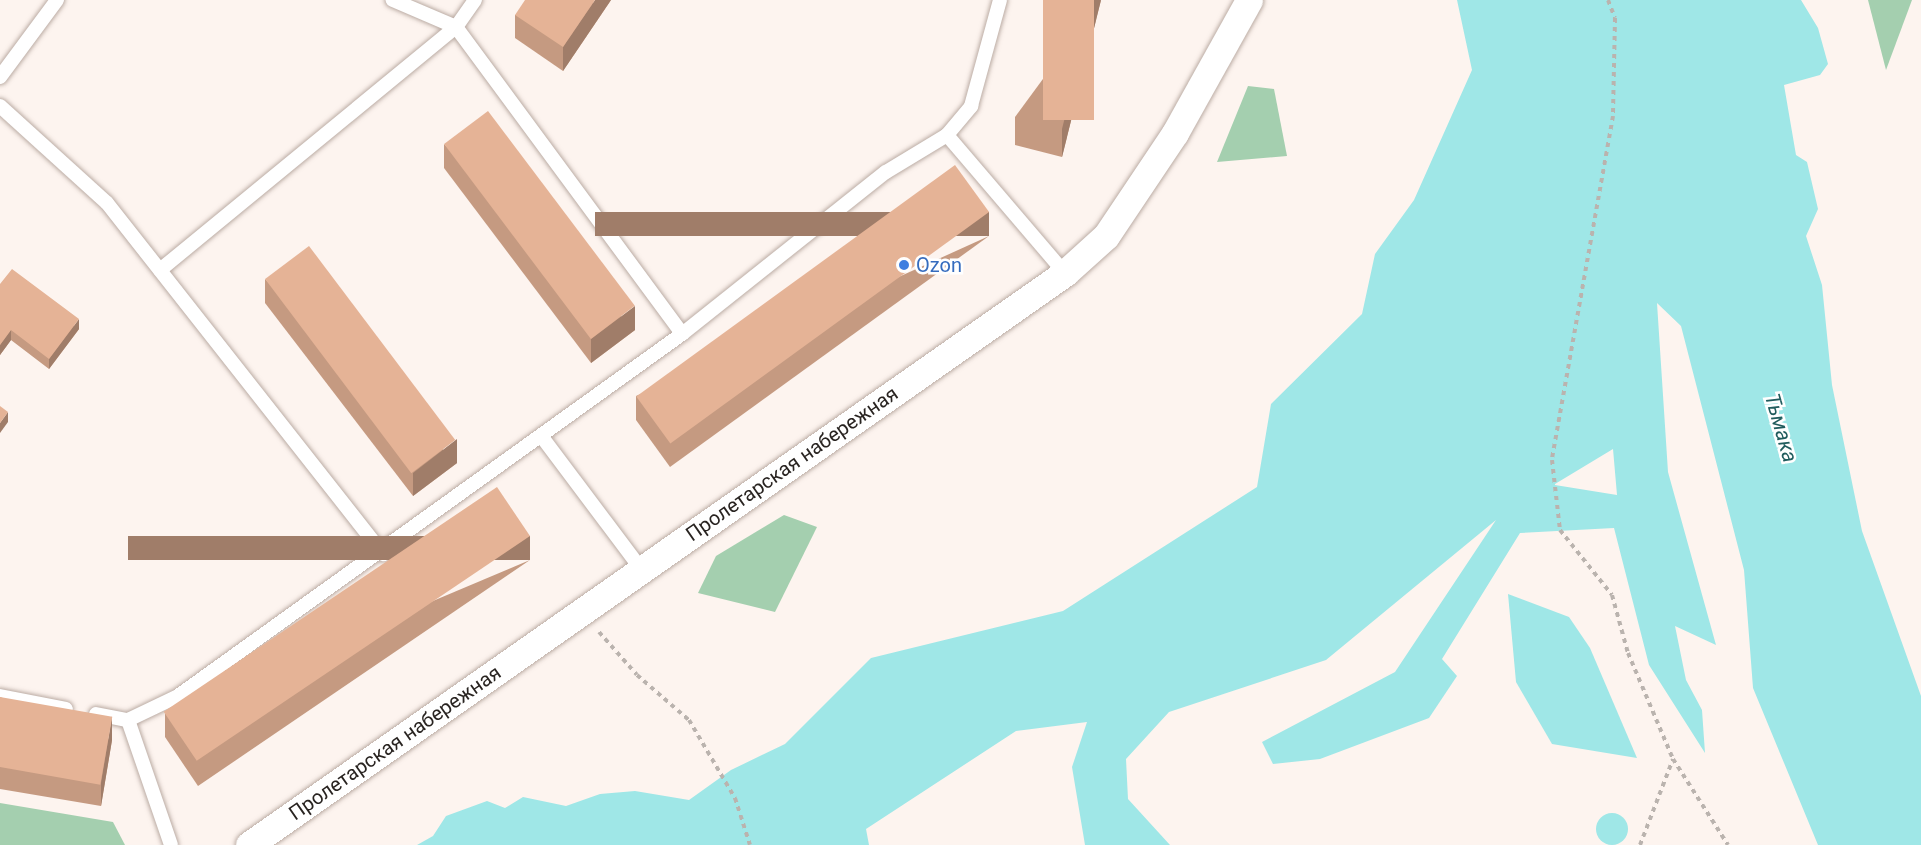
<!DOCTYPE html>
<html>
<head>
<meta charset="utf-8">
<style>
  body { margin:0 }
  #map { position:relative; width:1921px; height:845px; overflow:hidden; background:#fdf4ef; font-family:Roboto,sans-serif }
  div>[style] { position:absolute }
  .green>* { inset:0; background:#a4cfaf }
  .water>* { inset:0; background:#9fe7e7 }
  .round { border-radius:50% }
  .path>* { height:4px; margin-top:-2px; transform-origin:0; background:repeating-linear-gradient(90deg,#bab3ae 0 4.5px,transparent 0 9px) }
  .roads { filter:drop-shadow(0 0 2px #bbaca4) drop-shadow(0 0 2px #bbaca4) }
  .lane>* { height:14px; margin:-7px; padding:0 7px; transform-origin:7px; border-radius:7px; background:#fff }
  .street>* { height:27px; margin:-13.5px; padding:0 13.5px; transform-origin:13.5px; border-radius:13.5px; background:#fff }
  .wall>* { inset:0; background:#c59a81 }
  .shaded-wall>* { inset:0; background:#a07d69; transform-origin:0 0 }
  .building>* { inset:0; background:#e5b396; transform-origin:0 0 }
  .dots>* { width:16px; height:16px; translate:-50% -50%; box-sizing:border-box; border:3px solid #fff; border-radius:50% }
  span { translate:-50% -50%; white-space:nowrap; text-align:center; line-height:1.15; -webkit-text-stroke:5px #fff; paint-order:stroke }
  .shop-label { font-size:20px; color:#366cbe }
  .left { translate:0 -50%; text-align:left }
  .street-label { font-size:20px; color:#292421 }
  .water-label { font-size:21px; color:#205c5d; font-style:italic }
</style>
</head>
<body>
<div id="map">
  <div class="green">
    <div style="clip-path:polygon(1868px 0,1912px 0,1886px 70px)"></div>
    <div style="clip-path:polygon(1248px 86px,1274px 89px,1287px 156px,1217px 162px)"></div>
    <div style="clip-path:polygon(784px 515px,817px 527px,775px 612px,698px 593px,716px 556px)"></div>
    <div style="clip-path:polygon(0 803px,113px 822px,125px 845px,0 845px)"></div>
  </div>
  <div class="water">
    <div style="clip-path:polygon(evenodd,1457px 0,1801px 0,1818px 28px,1828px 64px,1820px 75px,1784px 85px,1796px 155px,1807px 162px,1818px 209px,1806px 236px,1822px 285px,1832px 385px,1862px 531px,1921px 696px,1921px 845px,1818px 845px,1753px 688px,1744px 570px,1681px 326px,1657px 303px,1668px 472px,1716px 645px,1675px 626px,1686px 680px,1702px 710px,1705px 753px,1649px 665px,1614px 528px,1520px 533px,1442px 659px,1457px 676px,1429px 718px,1320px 759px,1273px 764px,1262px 742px,1395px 672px,1496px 520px,1326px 660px,1169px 712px,1126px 759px,1128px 799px,1170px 845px,1085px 845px,1072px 767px,1087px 722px,1016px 731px,866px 829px,869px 845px,417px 845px,433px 836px,446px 816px,487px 801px,505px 808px,523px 797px,566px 806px,600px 794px,635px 791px,689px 800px,731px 770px,785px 744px,871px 658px,1063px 611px,1257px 487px,1271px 404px,1362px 314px,1375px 254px,1414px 200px,1472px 70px,1457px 0,1613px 449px,1617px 495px,1555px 485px,1555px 484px,1613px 449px)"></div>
    <div style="clip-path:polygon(1508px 594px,1569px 617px,1590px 648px,1637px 758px,1552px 744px,1516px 682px)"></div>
    <div class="round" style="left:1596px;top:813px;width:32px;height:32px"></div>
  </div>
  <div class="path">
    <div style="left:1608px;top:0;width:19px;rotate:69deg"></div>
    <div style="left:1615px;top:18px;width:98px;rotate:91.2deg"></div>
    <div style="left:1613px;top:116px;width:349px;rotate:100.1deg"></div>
    <div style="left:1552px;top:460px;width:70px;rotate:83.5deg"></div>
    <div style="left:1560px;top:530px;width:83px;rotate:51.3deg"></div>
    <div style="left:1612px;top:595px;width:60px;rotate:74.6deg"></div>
    <div style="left:1628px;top:653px;width:115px;rotate:67deg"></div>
    <div style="left:1673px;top:759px;width:102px;rotate:57.4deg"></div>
    <div style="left:599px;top:632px;width:57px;rotate:48.5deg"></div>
    <div style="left:637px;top:675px;width:69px;rotate:40.9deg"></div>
    <div style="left:689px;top:720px;width:91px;rotate:59.5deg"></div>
    <div style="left:735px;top:798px;width:49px;rotate:72.3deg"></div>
    <div style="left:1640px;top:845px;width:92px;rotate:-69deg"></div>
  </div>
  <div class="roads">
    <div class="lane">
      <div style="left:475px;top:0;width:33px;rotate:125deg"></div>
      <div style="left:456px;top:27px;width:381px;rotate:53.6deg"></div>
      <div style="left:0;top:77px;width:96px;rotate:-53.5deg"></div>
      <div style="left:0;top:106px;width:144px;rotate:42.2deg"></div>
      <div style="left:107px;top:203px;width:447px;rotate:51.8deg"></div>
      <div style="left:947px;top:135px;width:182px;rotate:49.5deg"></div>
      <div style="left:160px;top:270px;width:383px;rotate:-39.4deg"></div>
      <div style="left:456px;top:27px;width:69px;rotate:-156.8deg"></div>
      <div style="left:542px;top:437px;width:165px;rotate:53.1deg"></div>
      <div style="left:0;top:696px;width:67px;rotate:11.1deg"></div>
      <div style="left:96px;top:714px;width:33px;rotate:11deg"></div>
      <div style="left:128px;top:720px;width:55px;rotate:-25.6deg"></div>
      <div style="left:178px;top:696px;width:621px;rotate:-35.69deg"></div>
      <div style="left:682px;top:334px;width:260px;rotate:-38.5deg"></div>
      <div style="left:886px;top:172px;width:71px;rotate:-31.2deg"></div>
      <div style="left:947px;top:135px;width:38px;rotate:-50deg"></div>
      <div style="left:971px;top:106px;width:110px;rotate:-74.7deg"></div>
      <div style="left:128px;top:720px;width:132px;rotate:71deg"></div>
    </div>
    <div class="street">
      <div style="left:249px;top:845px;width:997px;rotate:-35.03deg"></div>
      <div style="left:1065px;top:273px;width:55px;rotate:-42.1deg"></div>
      <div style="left:1106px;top:236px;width:124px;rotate:-56.2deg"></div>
      <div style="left:1175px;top:133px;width:152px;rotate:-60.9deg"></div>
    </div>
  </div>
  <div class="wall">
    <div style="clip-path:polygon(611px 0,563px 71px,515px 38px,515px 15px)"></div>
    <div style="clip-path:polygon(1101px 0,1062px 157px,1015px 145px,1015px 117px)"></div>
    <div style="clip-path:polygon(444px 144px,635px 330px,591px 363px,444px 168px)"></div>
    <div style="clip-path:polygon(989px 236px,670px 467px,636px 420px,636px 396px)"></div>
    <div style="clip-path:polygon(265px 279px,457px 463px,413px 496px,265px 303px)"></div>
    <div style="clip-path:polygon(0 284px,79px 329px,49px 369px,11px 340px,0 355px)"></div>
    <div style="clip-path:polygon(530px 560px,198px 786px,165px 737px,165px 714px)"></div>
    <div style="clip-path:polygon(0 697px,112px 740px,101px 806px,0 789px)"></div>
  </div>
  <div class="shaded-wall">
    <div style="clip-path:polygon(595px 0,611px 0,563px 71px,563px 47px)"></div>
    <div style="clip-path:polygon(1094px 0,1101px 0,1062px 157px,1062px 129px)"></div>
    <div style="left:989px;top:212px;width:24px;height:394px;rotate:90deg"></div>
    <div style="clip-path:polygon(635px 306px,635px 330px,591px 363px,591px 339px)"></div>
    <div style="clip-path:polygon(79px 319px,79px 329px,49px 369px,49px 359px)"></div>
    <div style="clip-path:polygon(11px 330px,11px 340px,0 355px,0 345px)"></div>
    <div style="clip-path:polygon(8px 412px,8px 422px,0 433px,0 423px)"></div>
    <div style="clip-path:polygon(457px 439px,457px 463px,413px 496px,413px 473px)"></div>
    <div style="left:530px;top:536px;width:24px;height:402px;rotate:90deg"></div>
    <div style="clip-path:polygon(112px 716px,112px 740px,101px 806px,101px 783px)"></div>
  </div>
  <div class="building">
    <div style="clip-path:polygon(525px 0,595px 0,563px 47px,515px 15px)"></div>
    <div style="left:1043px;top:0;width:51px;height:120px"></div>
    <div style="left:488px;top:111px;width:244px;height:55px;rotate:53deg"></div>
    <div style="left:955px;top:165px;width:58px;height:394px;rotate:54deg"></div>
    <div style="left:309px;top:246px;width:243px;height:55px;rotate:53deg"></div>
    <div style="clip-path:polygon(12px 269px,79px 319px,49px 359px,11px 330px,0 345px,0 284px)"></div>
    <div style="clip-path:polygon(0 406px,8px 412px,0 423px)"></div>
    <div style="left:497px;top:487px;width:59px;height:402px;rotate:56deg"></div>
    <div style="left:0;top:697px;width:114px;height:69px;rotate:10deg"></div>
  </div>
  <div class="dots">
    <div style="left:904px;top:265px;background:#3f7fe0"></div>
  </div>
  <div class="shop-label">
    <span class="left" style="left:916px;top:265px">Ozon</span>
  </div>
  <div class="street-label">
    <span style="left:792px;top:464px;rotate:-35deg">Пролетарская набережная</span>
    <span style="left:395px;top:743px;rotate:-35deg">Пролетарская набережная</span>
  </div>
  <div class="water-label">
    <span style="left:1781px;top:428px;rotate:74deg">Тьмака</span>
  </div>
</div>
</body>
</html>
